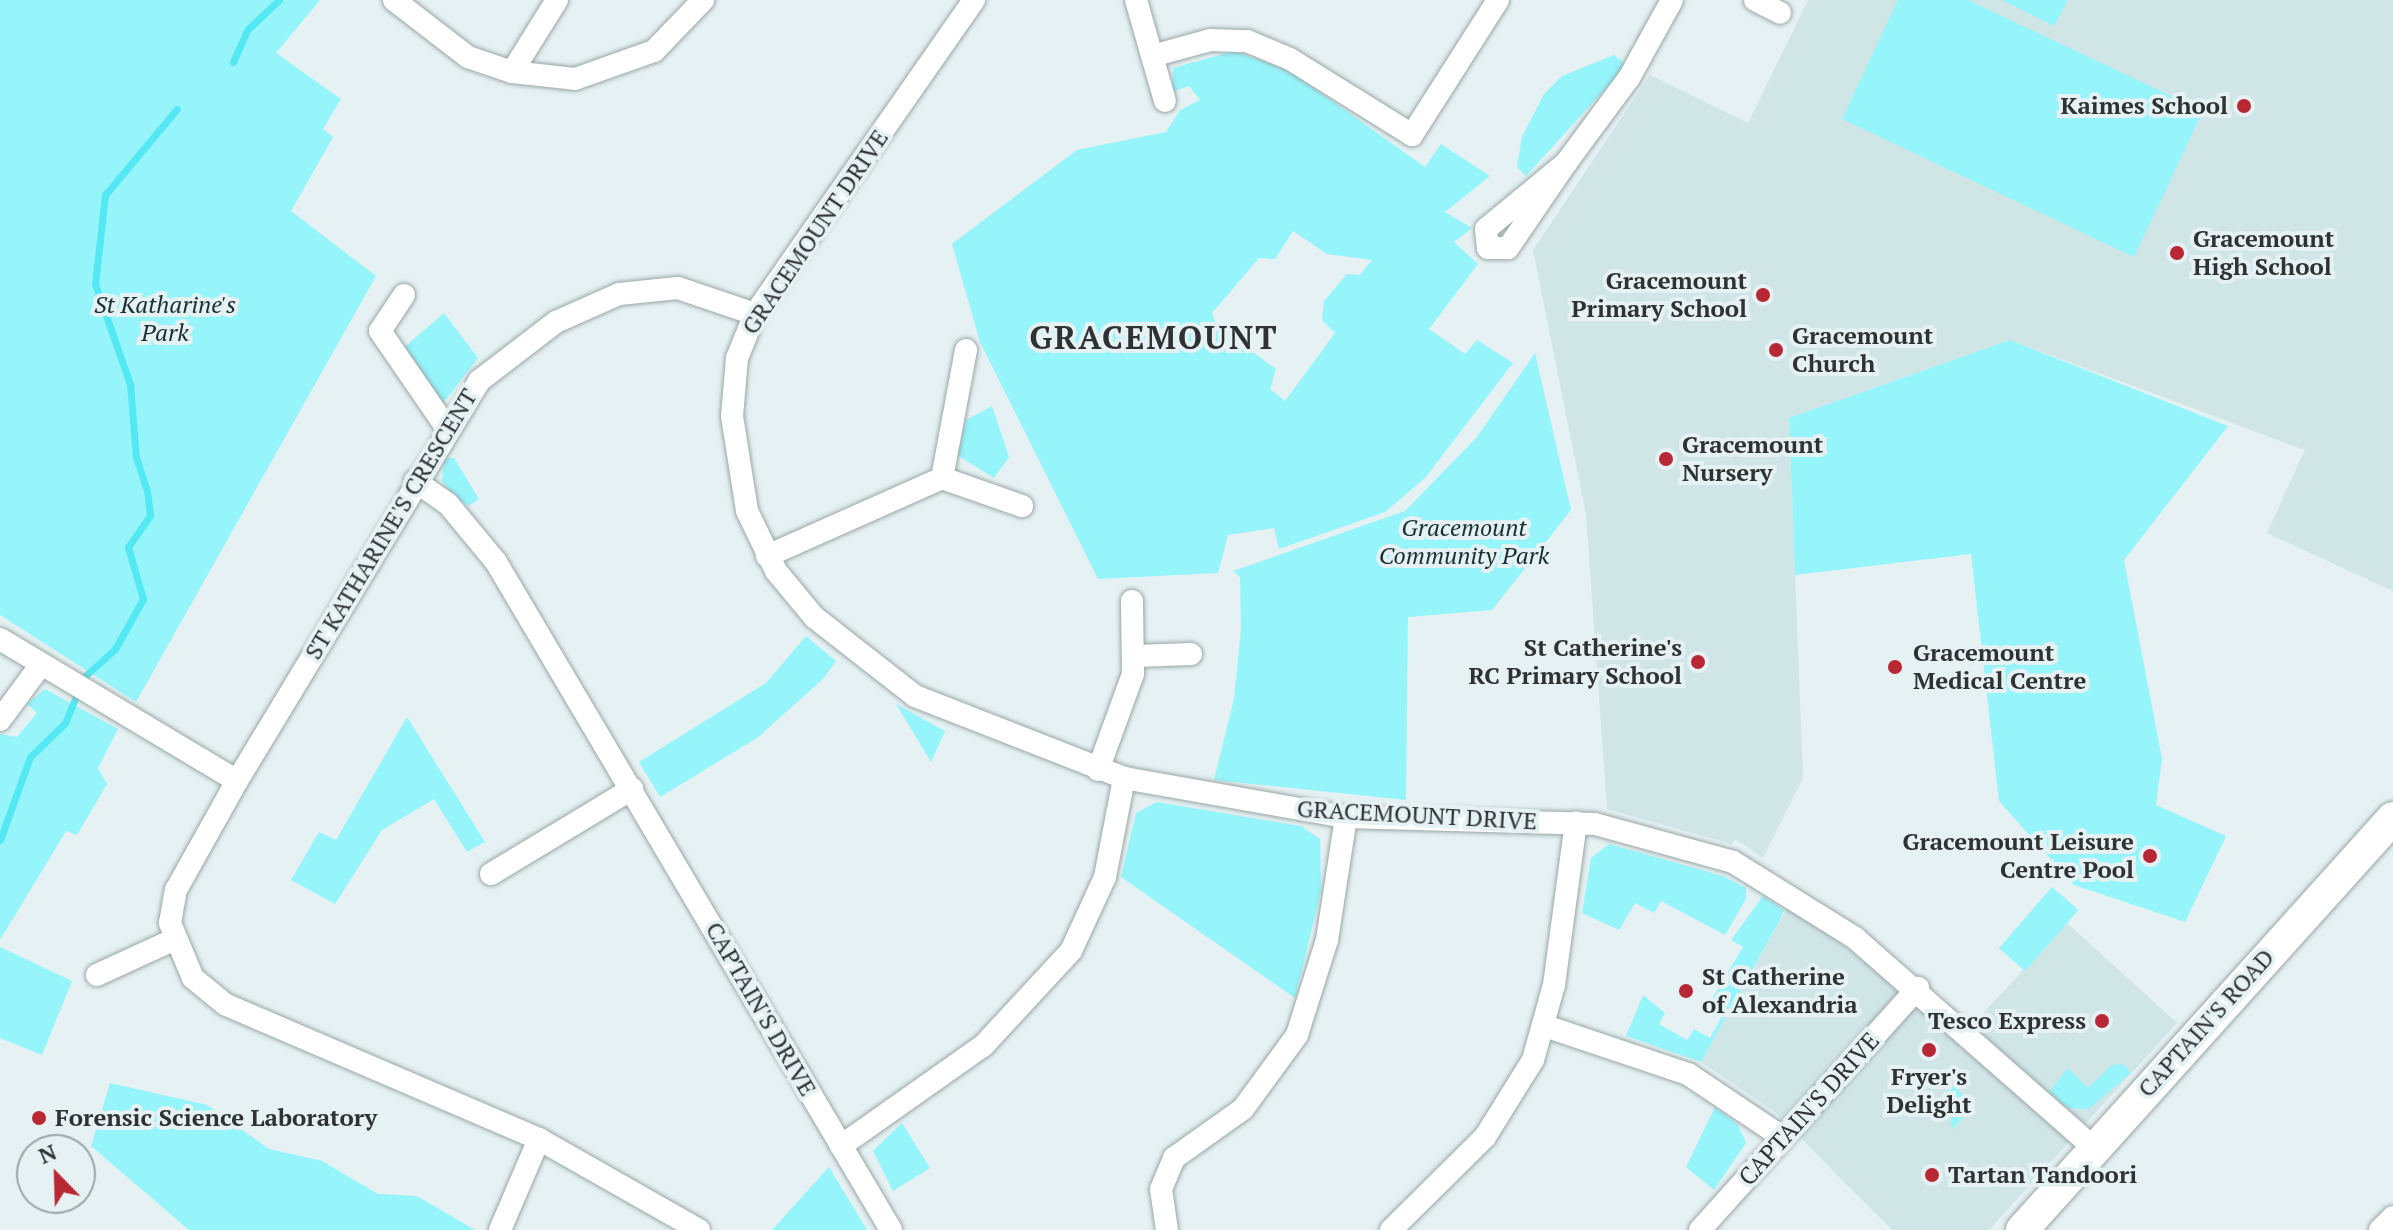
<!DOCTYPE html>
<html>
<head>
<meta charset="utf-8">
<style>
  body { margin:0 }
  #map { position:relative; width:2393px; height:1230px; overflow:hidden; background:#e5f1f2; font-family:"PT Serif",serif }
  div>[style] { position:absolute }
  .built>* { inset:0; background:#d0e5e6 }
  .green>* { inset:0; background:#96f4fb; transform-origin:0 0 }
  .stream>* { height:7px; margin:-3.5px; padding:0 3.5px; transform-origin:3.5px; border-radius:3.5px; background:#54e8f2 }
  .roads { filter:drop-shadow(0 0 2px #9ba7a7) drop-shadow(0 0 2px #9ba7a7) }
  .street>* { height:22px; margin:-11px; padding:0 11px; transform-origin:11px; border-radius:11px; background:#fff }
  .secondary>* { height:32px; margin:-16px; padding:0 16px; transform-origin:16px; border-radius:16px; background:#fff }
  .dots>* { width:22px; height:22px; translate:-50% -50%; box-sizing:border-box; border:4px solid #e5f1f2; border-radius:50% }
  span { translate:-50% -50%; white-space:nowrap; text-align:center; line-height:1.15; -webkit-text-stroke:8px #e5f1f2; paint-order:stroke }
  .poi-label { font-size:24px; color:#2e3233; font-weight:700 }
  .right { translate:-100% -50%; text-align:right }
  .left { translate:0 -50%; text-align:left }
  .street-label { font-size:24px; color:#2e3233 }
  .park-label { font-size:24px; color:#193133; font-style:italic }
  .district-label { font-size:32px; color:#2e3233; font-weight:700; letter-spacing:2px }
  .north { position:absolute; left:16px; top:1134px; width:80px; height:80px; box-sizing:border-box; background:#e5f1f2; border:2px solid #9ca5a6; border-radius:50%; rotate:337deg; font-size:22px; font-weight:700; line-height:32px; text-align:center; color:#2e3233 }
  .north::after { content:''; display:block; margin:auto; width:28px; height:36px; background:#b82734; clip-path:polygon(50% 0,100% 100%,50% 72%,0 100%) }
</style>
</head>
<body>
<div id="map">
  <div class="built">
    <div style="clip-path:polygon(1808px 0,2393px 0,2393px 591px,2267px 533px,2305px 450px,2010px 340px,1789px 418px,1803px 778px,1763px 858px,1736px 839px,1731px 844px,1607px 809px,1586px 514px,1533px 250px,1650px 75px,1748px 123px)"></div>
    <div style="clip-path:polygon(1790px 903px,1960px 1038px,2067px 923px,2177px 1023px,1989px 1230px,1892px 1230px,1775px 1112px,1701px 1062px)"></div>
  </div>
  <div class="green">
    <div style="clip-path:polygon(0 0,320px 0,276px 53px,341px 99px,323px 129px,333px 137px,291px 211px,376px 276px,136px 702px,0 615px)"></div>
    <div style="clip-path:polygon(1898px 0,1968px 0,2203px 111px,2134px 257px,1842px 119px)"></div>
    <div style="clip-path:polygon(2002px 0,2068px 0,2054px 26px)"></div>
    <div style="clip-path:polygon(evenodd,1234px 51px,1290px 71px,1425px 167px,1441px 144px,1490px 176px,1445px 212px,1472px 228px,1454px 242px,1478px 264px,1429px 329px,1465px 354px,1477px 340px,1513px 363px,1425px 478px,1385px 512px,1279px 549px,1274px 528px,1228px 535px,1218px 573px,1098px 579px,980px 342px,952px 244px,1077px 150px,1166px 132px,1180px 110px,1200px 100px,1189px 86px,1172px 92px,1173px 68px,1234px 51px,1293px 231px,1327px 254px,1372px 260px,1360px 275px,1347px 274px,1324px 301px,1322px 320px,1335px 333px,1285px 401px,1270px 389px,1276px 369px,1216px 325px,1212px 313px,1259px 258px,1275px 259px,1293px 231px)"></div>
    <div style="clip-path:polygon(1614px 55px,1627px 65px,1526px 176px,1517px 167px,1522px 137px,1544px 94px,1562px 76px)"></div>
    <div style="clip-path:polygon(444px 313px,478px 358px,441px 406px,400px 351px)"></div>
    <div style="clip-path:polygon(2010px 340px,2228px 426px,2124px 560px,2162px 759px,2156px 805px,2226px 836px,2185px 922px,2074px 885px,1999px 801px,1971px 554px,1795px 575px,1789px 418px)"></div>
    <div style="clip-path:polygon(1535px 353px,1571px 510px,1492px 610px,1408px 617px,1406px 800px,1214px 780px,1234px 699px,1241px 629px,1240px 577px,1233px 571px,1405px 511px,1477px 437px)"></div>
    <div style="clip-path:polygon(992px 406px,1009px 457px,994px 478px,957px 455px,966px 420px)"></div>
    <div style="clip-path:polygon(444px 458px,454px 458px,479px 499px,468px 506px,451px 493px,442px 481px)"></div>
    <div style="clip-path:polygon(806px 636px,836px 661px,823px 679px,757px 738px,660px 797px,639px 762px,766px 683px)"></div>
    <div style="clip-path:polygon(45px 689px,118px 729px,98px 768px,107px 784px,77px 835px,66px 831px,0 940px,0 734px,17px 737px,37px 713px,27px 704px)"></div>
    <div style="clip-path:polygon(896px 704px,945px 731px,931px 762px)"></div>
    <div style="clip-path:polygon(407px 717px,485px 842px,467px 852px,434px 799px,382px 830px,335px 904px,291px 880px,319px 832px,336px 840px)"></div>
    <div style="clip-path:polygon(1157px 802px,1301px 826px,1320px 839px,1321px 891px,1295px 998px,1121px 877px,1136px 813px)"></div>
    <div style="clip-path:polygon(1609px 844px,1723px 876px,1746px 888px,1746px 899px,1725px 935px,1661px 901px,1654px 913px,1635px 903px,1619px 930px,1582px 913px,1591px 858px)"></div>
    <div style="left:2052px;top:887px;width:35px;height:81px;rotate:41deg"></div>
    <div style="clip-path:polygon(1763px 896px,1784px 910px,1781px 918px,1701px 1062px,1626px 1036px,1643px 995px,1665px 1013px,1659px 1024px,1687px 1040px,1694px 1029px,1710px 1038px,1725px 1011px,1710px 1002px,1743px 947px,1731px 940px)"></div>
    <div style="clip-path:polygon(0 947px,72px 981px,42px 1055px,0 1038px)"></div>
    <div style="clip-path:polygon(2123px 1064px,2131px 1073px,2089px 1109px,2069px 1108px,2049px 1092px,2068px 1068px,2088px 1088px,2112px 1065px)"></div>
    <div style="clip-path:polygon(1947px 1080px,1965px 1097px,1956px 1107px,1965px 1116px,1952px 1130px)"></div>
    <div style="clip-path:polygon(110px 1083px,207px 1105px,269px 1149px,322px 1161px,378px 1194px,417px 1196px,475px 1230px,189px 1230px,91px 1146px)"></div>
    <div style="clip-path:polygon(1715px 1107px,1738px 1125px,1746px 1143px,1714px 1190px,1686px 1167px)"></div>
    <div style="clip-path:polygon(902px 1123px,930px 1168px,893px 1191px,873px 1151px)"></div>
    <div style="clip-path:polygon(829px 1167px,867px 1230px,772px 1230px)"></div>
  </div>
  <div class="stream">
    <div style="left:233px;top:62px;width:36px;rotate:-66deg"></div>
    <div style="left:248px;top:29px;width:42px;rotate:-43.1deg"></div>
    <div style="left:0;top:840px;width:88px;rotate:-70.1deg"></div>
    <div style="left:30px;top:757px;width:49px;rotate:-44.2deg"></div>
    <div style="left:65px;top:723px;width:50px;rotate:-67.6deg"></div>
    <div style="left:84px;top:677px;width:42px;rotate:-42.1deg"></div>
    <div style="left:115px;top:649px;width:57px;rotate:-60.8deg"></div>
    <div style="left:143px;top:599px;width:54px;rotate:-106.1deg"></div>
    <div style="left:128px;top:547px;width:39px;rotate:-55deg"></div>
    <div style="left:150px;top:515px;width:24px;rotate:-97deg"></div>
    <div style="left:147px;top:491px;width:35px;rotate:-108deg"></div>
    <div style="left:136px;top:458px;width:74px;rotate:-94.6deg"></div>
    <div style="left:130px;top:384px;width:106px;rotate:-109.3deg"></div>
    <div style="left:95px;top:284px;width:90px;rotate:-83.6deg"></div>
    <div style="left:105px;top:195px;width:112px;rotate:-50.1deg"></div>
  </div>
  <div class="roads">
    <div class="street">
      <div style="left:394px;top:0;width:93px;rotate:37.6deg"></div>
      <div style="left:468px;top:57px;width:46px;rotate:18.8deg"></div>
      <div style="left:512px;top:72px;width:63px;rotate:6.3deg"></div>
      <div style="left:575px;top:79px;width:84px;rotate:-19.5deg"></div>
      <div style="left:654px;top:51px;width:71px;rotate:-46.1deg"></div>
      <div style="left:974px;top:0;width:383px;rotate:124.9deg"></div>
      <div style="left:755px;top:314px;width:48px;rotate:112.2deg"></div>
      <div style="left:737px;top:358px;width:58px;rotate:94.9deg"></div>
      <div style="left:732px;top:416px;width:96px;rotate:81deg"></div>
      <div style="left:747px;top:511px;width:67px;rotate:64.2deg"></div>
      <div style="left:776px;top:571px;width:60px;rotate:50.4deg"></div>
      <div style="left:814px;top:617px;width:128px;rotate:38deg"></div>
      <div style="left:915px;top:696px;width:225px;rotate:21.4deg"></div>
      <div style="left:1124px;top:778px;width:225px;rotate:10deg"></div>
      <div style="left:1346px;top:817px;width:249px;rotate:1.6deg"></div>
      <div style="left:1595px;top:824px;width:143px;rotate:15.4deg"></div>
      <div style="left:1733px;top:862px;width:144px;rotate:31.9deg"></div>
      <div style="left:1855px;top:938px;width:320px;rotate:41.3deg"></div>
      <div style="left:1136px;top:0;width:105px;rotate:74deg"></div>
      <div style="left:1755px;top:0;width:28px;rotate:27deg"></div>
      <div style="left:1152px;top:56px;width:60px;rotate:-15.4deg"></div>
      <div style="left:1210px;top:40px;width:37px;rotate:2deg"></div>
      <div style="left:1247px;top:41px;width:47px;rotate:22.7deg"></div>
      <div style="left:1290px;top:59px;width:144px;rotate:31.9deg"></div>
      <div style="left:1412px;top:135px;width:160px;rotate:-57.5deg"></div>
      <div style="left:512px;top:72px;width:85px;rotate:-58deg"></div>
      <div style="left:1566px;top:163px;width:103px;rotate:124.3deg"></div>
      <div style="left:1508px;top:248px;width:20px;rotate:180deg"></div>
      <div style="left:1488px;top:248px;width:19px;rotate:-96deg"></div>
      <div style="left:1486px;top:229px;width:104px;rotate:-39.5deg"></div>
      <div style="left:1566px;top:163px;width:106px;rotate:-53.5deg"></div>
      <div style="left:1629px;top:78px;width:89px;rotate:-61.1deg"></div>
      <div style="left:404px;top:295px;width:43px;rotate:123.7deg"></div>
      <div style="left:380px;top:331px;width:116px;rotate:55.5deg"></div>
      <div style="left:966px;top:350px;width:130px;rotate:100.6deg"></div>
      <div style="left:942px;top:478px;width:85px;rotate:19.3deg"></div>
      <div style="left:415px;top:481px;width:40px;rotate:34.9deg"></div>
      <div style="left:448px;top:504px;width:75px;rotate:50.4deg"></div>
      <div style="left:496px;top:562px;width:776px;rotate:59.4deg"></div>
      <div style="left:767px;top:556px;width:192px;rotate:-24deg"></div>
      <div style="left:0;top:639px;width:276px;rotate:30.9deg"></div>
      <div style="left:1136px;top:656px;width:55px;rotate:-2.1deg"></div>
      <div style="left:0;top:720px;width:67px;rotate:-53.5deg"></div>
      <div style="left:1098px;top:770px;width:102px;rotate:-70deg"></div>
      <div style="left:1133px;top:674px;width:73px;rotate:-90.8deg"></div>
      <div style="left:491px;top:874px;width:165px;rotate:-31.1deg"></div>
      <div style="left:97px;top:975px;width:84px;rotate:-24.7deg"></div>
      <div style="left:1545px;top:1026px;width:151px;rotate:18.6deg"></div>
      <div style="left:1688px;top:1074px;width:113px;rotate:33.8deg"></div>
      <div style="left:841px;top:1146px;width:174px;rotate:-35.2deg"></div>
      <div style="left:983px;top:1046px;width:129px;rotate:-47.2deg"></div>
      <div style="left:1071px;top:951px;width:81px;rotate:-65.3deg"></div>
      <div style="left:1105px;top:877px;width:101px;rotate:-79.1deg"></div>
      <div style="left:500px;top:1230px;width:99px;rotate:-66.8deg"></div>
      <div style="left:699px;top:1230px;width:184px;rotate:-150.4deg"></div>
      <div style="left:539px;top:1139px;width:340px;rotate:-156.8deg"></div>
      <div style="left:226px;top:1005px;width:43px;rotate:-140.7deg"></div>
      <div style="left:193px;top:978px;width:60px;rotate:-112.7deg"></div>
      <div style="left:170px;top:923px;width:34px;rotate:-80deg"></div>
      <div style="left:176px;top:890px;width:125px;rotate:-60.8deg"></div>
      <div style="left:237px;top:781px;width:468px;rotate:-58.8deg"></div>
      <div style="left:479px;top:381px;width:97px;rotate:-37.5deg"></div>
      <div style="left:556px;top:322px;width:69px;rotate:-24deg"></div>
      <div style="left:619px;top:294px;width:59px;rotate:-5.8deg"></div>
      <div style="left:678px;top:288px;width:81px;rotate:18.7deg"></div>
      <div style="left:1167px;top:1230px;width:41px;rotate:-98.3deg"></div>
      <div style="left:1161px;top:1189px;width:34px;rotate:-67deg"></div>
      <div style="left:1174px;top:1158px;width:85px;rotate:-35.4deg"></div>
      <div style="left:1243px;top:1109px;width:92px;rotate:-53.9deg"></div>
      <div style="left:1297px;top:1035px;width:100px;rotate:-72.5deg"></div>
      <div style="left:1327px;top:940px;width:124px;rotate:-81.2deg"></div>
      <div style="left:1391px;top:1230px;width:132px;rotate:-44.7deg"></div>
      <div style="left:1485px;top:1137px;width:91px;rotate:-58.1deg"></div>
      <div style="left:1533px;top:1060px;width:78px;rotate:-74.4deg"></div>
      <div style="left:1554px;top:985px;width:164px;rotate:-82.3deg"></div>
      <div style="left:1700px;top:1230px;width:326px;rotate:-48deg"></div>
      <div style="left:2380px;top:1230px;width:18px;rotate:-45deg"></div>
    </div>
    <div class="secondary">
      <div style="left:2022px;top:1230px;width:554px;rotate:-48deg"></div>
    </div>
  </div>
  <div class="dots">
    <div style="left:2244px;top:106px;background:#b82734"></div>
    <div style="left:2177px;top:253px;background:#b82734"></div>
    <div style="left:1763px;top:295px;background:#b82734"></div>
    <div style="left:1776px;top:350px;background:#b82734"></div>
    <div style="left:1666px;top:459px;background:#b82734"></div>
    <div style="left:1698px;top:662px;background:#b82734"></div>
    <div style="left:1895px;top:667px;background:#b82734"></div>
    <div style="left:2150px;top:856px;background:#b82734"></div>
    <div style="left:1686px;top:991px;background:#b82734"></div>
    <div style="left:2102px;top:1021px;background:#b82734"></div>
    <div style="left:1929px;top:1050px;background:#b82734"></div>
    <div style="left:39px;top:1118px;background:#b82734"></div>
    <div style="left:1932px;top:1175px;background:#b82734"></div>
  </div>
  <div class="poi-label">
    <span class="right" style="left:2228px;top:106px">Kaimes School</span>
    <span class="left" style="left:2193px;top:253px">Gracemount<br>High School</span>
    <span class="right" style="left:1747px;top:295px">Gracemount<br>Primary School</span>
    <span class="left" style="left:1792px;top:350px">Gracemount<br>Church</span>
    <span class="left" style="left:1682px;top:459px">Gracemount<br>Nursery</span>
    <span class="right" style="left:1682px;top:662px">St Catherine's<br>RC Primary School</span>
    <span class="left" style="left:1913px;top:667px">Gracemount<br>Medical Centre</span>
    <span class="right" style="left:2134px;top:856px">Gracemount Leisure<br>Centre Pool</span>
    <span class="left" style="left:1702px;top:991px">St Catherine<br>of Alexandria</span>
    <span class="right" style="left:2086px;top:1021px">Tesco Express</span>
    <span style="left:1929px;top:1091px">Fryer's<br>Delight</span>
    <span class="left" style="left:55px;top:1118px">Forensic Science Laboratory</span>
    <span class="left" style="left:1948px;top:1175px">Tartan Tandoori</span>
  </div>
  <div class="street-label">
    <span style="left:815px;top:232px;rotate:-56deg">GRACEMOUNT DRIVE</span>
    <span style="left:391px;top:524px;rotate:-59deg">ST KATHARINE'S CRESCENT</span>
    <span style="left:1417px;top:815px;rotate:3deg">GRACEMOUNT DRIVE</span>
    <span style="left:761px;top:1009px;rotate:60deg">CAPTAIN'S DRIVE</span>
    <span style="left:2206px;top:1023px;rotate:-48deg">CAPTAIN'S ROAD</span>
    <span style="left:1809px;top:1109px;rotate:-48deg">CAPTAIN'S DRIVE</span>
  </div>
  <div class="park-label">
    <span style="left:165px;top:319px">St Katharine's<br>Park</span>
    <span style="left:1464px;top:542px">Gracemount<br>Community Park</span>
  </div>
  <div class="district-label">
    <span style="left:1154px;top:337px">GRACEMOUNT</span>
  </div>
  <div class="north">N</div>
</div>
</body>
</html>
